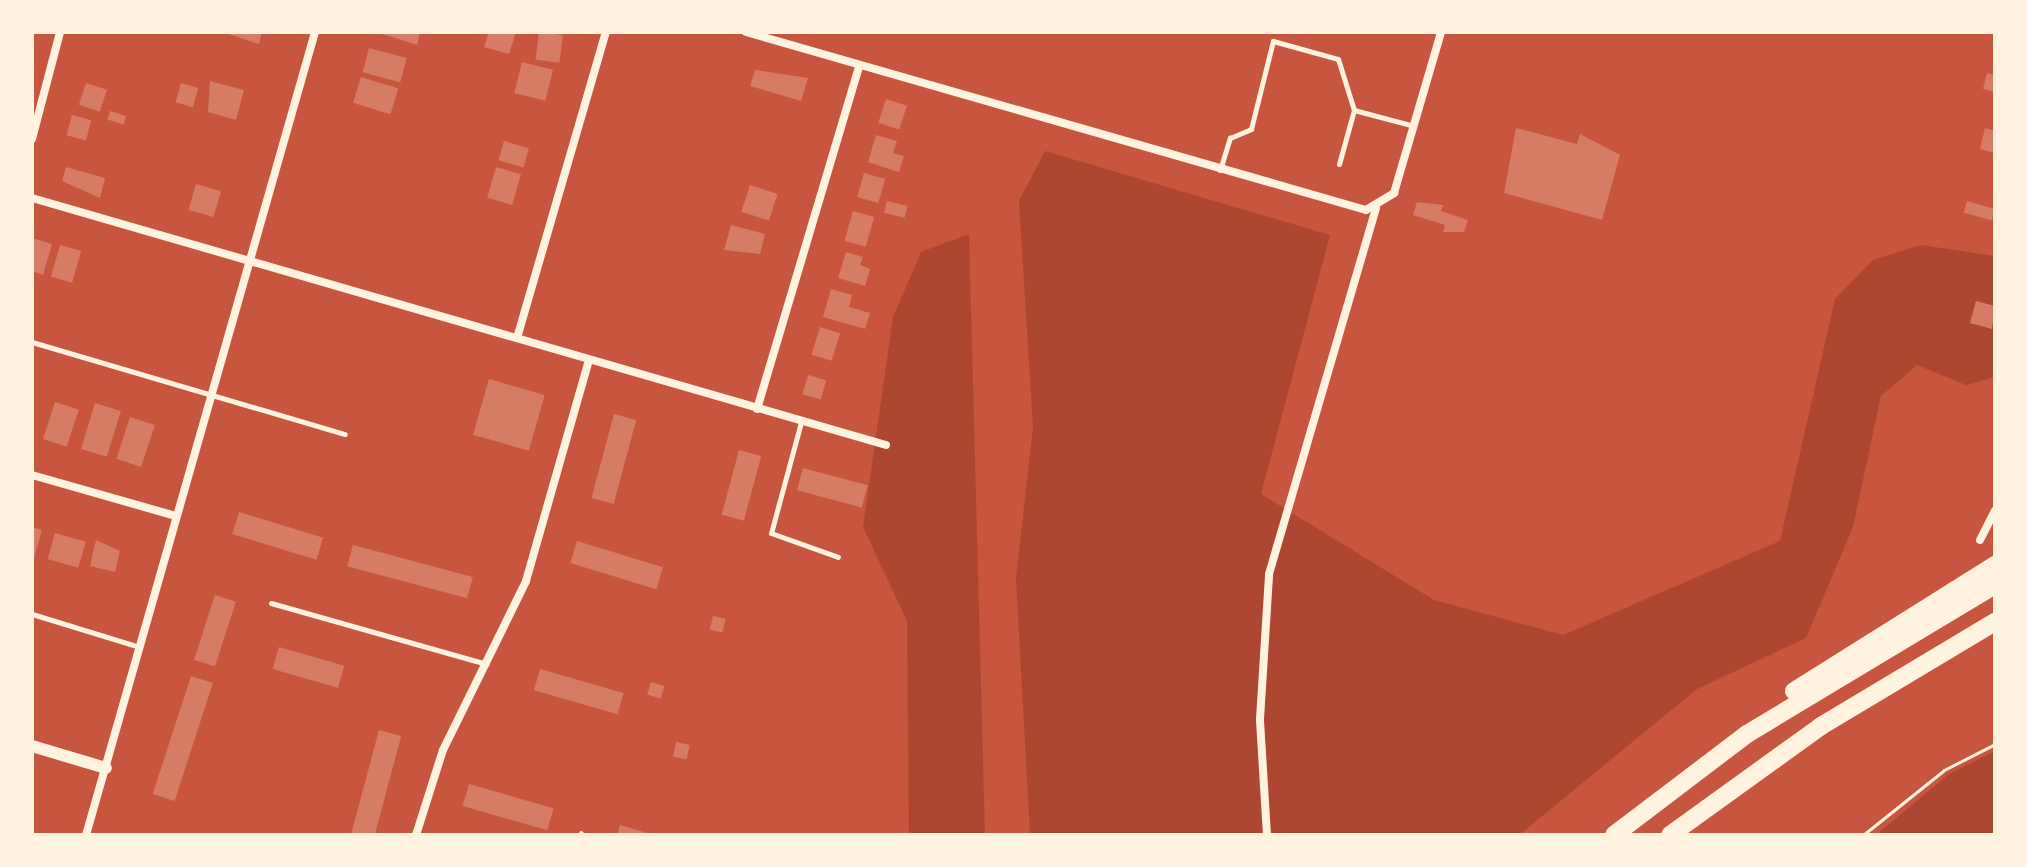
<!DOCTYPE html>
<html>
<head>
<meta charset="utf-8">
<style>
  body { margin:0 }
  #map { position:relative; width:2027px; height:867px; overflow:hidden; background:#c8553d; font-family:Barlow,sans-serif }
  div>[style] { position:absolute }
  .green>* { inset:0; background:#ae4732 }
  .building>* { inset:0; background:#d67c66; transform-origin:0 0 }
  .path>* { height:3px; margin:-1.5px; padding:0 1.5px; transform-origin:1.5px; border-radius:1.5px; background:#fff3e0 }
  .service>* { height:5px; margin:-2.5px; padding:0 2.5px; transform-origin:2.5px; border-radius:2.5px; background:#fff3e0 }
  .minor>* { height:8px; margin:-4px; padding:0 4px; transform-origin:4px; border-radius:4px; background:#fff3e0 }
  .tertiary>* { height:12px; margin:-6px; padding:0 6px; transform-origin:6px; border-radius:6px; background:#fff3e0 }
  .motorway>* { height:18px; margin:-9px; padding:0 9px; transform-origin:9px; border-radius:9px; background:#fff3e0 }
  span { translate:-50% -50%; white-space:nowrap; text-align:center; line-height:1.15; -webkit-text-stroke:6px #fff3e0; paint-order:stroke }
  .frame { position:absolute; inset:0; border:34px solid #fff3e0; pointer-events:none }
</style>
</head>
<body>
<div id="map">
  <div class="green">
    <div style="clip-path:polygon(1045px 151px,1330px 235px,1261px 494px,1434px 600px,1563px 635px,1780px 541px,1835px 299px,1873px 260px,1921px 245px,1995px 256px,1995px 377px,1966px 385px,1917px 365px,1881px 396px,1853px 527px,1806px 638px,1697px 689px,1519px 835px,1030px 835px,1016px 578px,1033px 426px,1019px 201px)"></div>
    <div style="clip-path:polygon(969px 234px,985px 835px,909px 835px,907px 621px,863px 527px,893px 317px,921px 252px)"></div>
    <div style="clip-path:polygon(1995px 751px,1995px 835px,1876px 835px,1949px 774px)"></div>
  </div>
  <div class="building">
    <div style="clip-path:polygon(222px 32px,262px 32px,259px 44px)"></div>
    <div style="clip-path:polygon(376px 32px,420px 32px,417px 45px)"></div>
    <div style="clip-path:polygon(489px 32px,516px 32px,509px 54px,484px 47px)"></div>
    <div style="left:539px;top:32px;width:24px;height:28px;rotate:7deg"></div>
    <div style="left:369px;top:48px;width:39px;height:25px;rotate:15deg"></div>
    <div style="left:522px;top:62px;width:32px;height:32px;rotate:14deg"></div>
    <div style="clip-path:polygon(755px 70px,808px 78px,801px 101px,750px 86px)"></div>
    <div style="clip-path:polygon(1987px 73px,1995px 75px,1995px 92px,1983px 89px)"></div>
    <div style="left:361px;top:77px;width:39px;height:27px;rotate:17deg"></div>
    <div style="clip-path:polygon(210px 81px,244px 90px,236px 120px,208px 112px)"></div>
    <div style="left:86px;top:83px;width:22px;height:23px;rotate:18deg"></div>
    <div style="left:181px;top:83px;width:18px;height:20px;rotate:16deg"></div>
    <div style="left:886px;top:99px;width:22px;height:25px;rotate:18deg"></div>
    <div style="left:110px;top:111px;width:17px;height:9px;rotate:17deg"></div>
    <div style="left:72px;top:115px;width:20px;height:21px;rotate:15deg"></div>
    <div style="clip-path:polygon(1516px 128px,1577px 144px,1580px 134px,1620px 155px,1602px 220px,1504px 193px)"></div>
    <div style="clip-path:polygon(1985px 128px,1995px 131px,1995px 153px,1980px 149px)"></div>
    <div style="clip-path:polygon(876px 135px,897px 141px,893px 153px,904px 156px,899px 172px,868px 162px)"></div>
    <div style="left:504px;top:141px;width:26px;height:20px;rotate:16deg"></div>
    <div style="clip-path:polygon(66px 167px,105px 178px,100px 198px,62px 181px)"></div>
    <div style="left:496px;top:167px;width:26px;height:32px;rotate:16deg"></div>
    <div style="left:864px;top:173px;width:22px;height:25px;rotate:16deg"></div>
    <div style="left:196px;top:184px;width:26px;height:27px;rotate:16deg"></div>
    <div style="left:750px;top:185px;width:29px;height:28px;rotate:18deg"></div>
    <div style="left:887px;top:201px;width:21px;height:12px;rotate:14deg"></div>
    <div style="left:1967px;top:201px;width:29px;height:12px;rotate:16deg"></div>
    <div style="clip-path:polygon(1417px 202px,1443px 205px,1441px 211px,1468px 220px,1464px 232px,1443px 232px,1445px 225px,1413px 215px)"></div>
    <div style="left:853px;top:211px;width:22px;height:31px;rotate:16deg"></div>
    <div style="clip-path:polygon(731px 225px,765px 234px,760px 254px,724px 250px)"></div>
    <div style="clip-path:polygon(32px 238px,52px 244px,43px 275px,32px 271px)"></div>
    <div style="left:60px;top:245px;width:22px;height:33px;rotate:16deg"></div>
    <div style="clip-path:polygon(846px 252px,863px 257px,860px 265px,870px 269px,865px 286px,838px 278px)"></div>
    <div style="clip-path:polygon(831px 289px,852px 295px,849px 307px,870px 313px,865px 329px,823px 317px)"></div>
    <div style="clip-path:polygon(1976px 301px,1995px 306px,1992px 329px,1970px 323px)"></div>
    <div style="left:820px;top:327px;width:21px;height:29px;rotate:17deg"></div>
    <div style="left:808px;top:375px;width:19px;height:20px;rotate:16deg"></div>
    <div style="left:489px;top:379px;width:58px;height:58px;rotate:16deg"></div>
    <div style="left:55px;top:402px;width:25px;height:39px;rotate:18deg"></div>
    <div style="left:95px;top:403px;width:27px;height:48px;rotate:17deg"></div>
    <div style="left:614px;top:414px;width:23px;height:87px;rotate:15deg"></div>
    <div style="left:130px;top:417px;width:26px;height:44px;rotate:18deg"></div>
    <div style="left:739px;top:450px;width:23px;height:67px;rotate:15deg"></div>
    <div style="left:803px;top:468px;width:67px;height:23px;rotate:15deg"></div>
    <div style="left:239px;top:512px;width:88px;height:23px;rotate:17deg"></div>
    <div style="clip-path:polygon(32px 527px,42px 530px,33px 561px,32px 561px)"></div>
    <div style="left:55px;top:533px;width:32px;height:27px;rotate:16deg"></div>
    <div style="clip-path:polygon(96px 540px,120px 551px,115px 572px,90px 566px)"></div>
    <div style="left:577px;top:541px;width:90px;height:23px;rotate:17deg"></div>
    <div style="left:353px;top:545px;width:124px;height:22px;rotate:15deg"></div>
    <div style="left:215px;top:595px;width:22px;height:68px;rotate:18deg"></div>
    <div style="left:713px;top:616px;width:13px;height:14px;rotate:13deg"></div>
    <div style="left:279px;top:647px;width:68px;height:23px;rotate:16deg"></div>
    <div style="left:540px;top:669px;width:87px;height:22px;rotate:16deg"></div>
    <div style="left:191px;top:676px;width:23px;height:124px;rotate:18deg"></div>
    <div style="left:651px;top:682px;width:14px;height:13px;rotate:17deg"></div>
    <div style="left:379px;top:730px;width:23px;height:109px;rotate:15deg"></div>
    <div style="left:676px;top:742px;width:14px;height:15px;rotate:12deg"></div>
    <div style="left:469px;top:784px;width:88px;height:23px;rotate:16deg"></div>
    <div style="clip-path:polygon(620px 825px,651px 834px,651px 835px,617px 835px)"></div>
  </div>
  <div class="path">
    <div style="left:1863px;top:835px;width:104px;rotate:-38.7deg"></div>
    <div style="left:1944px;top:770px;width:57px;rotate:-27deg"></div>
  </div>
  <div class="service">
    <div style="left:1339px;top:164px;width:56px;rotate:-74.5deg"></div>
    <div style="left:1220px;top:170px;width:34px;rotate:-73deg"></div>
    <div style="left:1230px;top:138px;width:23px;rotate:-23deg"></div>
    <div style="left:1251px;top:129px;width:91px;rotate:-76deg"></div>
    <div style="left:1273px;top:41px;width:67px;rotate:15.5deg"></div>
    <div style="left:1338px;top:59px;width:53px;rotate:72.6deg"></div>
    <div style="left:1354px;top:110px;width:62px;rotate:14.9deg"></div>
    <div style="left:32px;top:342px;width:326px;rotate:16.4deg"></div>
    <div style="left:801px;top:422px;width:115px;rotate:105.1deg"></div>
    <div style="left:771px;top:533px;width:71px;rotate:19.7deg"></div>
    <div style="left:271px;top:603px;width:224px;rotate:15.8deg"></div>
    <div style="left:32px;top:614px;width:113px;rotate:17deg"></div>
    <div style="left:580px;top:835px;width:2px;rotate:-63deg"></div>
  </div>
  <div class="minor">
    <div style="left:746px;top:32px;width:645px;rotate:16.02deg"></div>
    <div style="left:1366px;top:210px;width:33px;rotate:-31deg"></div>
    <div style="left:1394px;top:193px;width:168px;rotate:-73.7deg"></div>
    <div style="left:32px;top:139px;width:111px;rotate:-75.3deg"></div>
    <div style="left:32px;top:198px;width:889px;rotate:16.13deg"></div>
    <div style="left:517px;top:338px;width:319px;rotate:-73.8deg"></div>
    <div style="left:757px;top:409px;width:358px;rotate:-73.4deg"></div>
    <div style="left:32px;top:475px;width:150px;rotate:15.9deg"></div>
    <div style="left:1980px;top:540px;width:33px;rotate:-63deg"></div>
    <div style="left:86px;top:835px;width:835px;rotate:-74.08deg"></div>
    <div style="left:416px;top:835px;width:89px;rotate:-72.4deg"></div>
    <div style="left:443px;top:750px;width:188px;rotate:-63.8deg"></div>
    <div style="left:526px;top:581px;width:230px;rotate:-74.1deg"></div>
    <div style="left:1267px;top:835px;width:116px;rotate:-93.5deg"></div>
    <div style="left:1260px;top:719px;width:145px;rotate:-86.4deg"></div>
    <div style="left:1269px;top:574px;width:381px;rotate:-73.7deg"></div>
  </div>
  <div class="tertiary">
    <div style="left:32px;top:746px;width:77px;rotate:16.6deg"></div>
  </div>
  <div class="motorway">
    <div style="left:1794px;top:691px;width:237px;rotate:-32.1deg"></div>
    <div style="left:1614px;top:835px;width:167px;rotate:-37.2deg"></div>
    <div style="left:1747px;top:734px;width:289px;rotate:-31deg"></div>
    <div style="left:1670px;top:835px;width:186px;rotate:-35.8deg"></div>
    <div style="left:1821px;top:726px;width:203px;rotate:-30.9deg"></div>
  </div>
  <div class="frame"></div>
</div>
</body>
</html>
